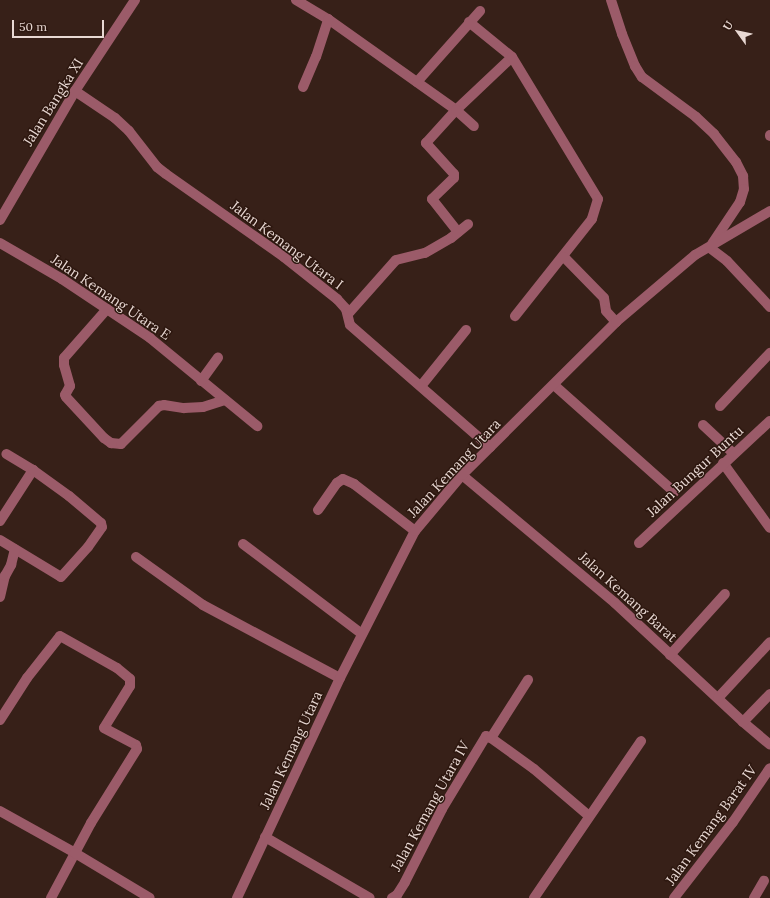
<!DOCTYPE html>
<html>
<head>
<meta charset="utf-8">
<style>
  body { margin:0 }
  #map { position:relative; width:770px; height:898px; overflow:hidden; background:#372018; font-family:Lora,serif }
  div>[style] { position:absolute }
  .minor>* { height:10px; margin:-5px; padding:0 5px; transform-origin:5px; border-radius:5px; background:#9b5b69 }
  span { translate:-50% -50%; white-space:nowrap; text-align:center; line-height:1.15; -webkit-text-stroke:3px #2d170f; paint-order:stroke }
  .street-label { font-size:14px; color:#e8d8d3 }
  .north { position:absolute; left:718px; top:12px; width:40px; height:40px; -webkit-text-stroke:3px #2d170f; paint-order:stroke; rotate:303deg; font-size:11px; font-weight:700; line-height:16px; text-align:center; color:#e8d8d3 }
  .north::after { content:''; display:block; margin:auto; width:14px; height:18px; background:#e8d8d3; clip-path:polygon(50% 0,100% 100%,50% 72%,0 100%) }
  .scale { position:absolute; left:12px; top:20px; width:92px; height:18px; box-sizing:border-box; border:2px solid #e8d8d3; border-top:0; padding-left:5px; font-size:12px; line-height:14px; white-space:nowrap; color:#e8d8d3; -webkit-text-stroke:3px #2d170f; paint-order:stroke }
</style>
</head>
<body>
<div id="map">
  <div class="minor">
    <div style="left:296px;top:0;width:37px;rotate:31deg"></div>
    <div style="left:328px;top:19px;width:157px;rotate:35.4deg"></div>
    <div style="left:456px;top:110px;width:77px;rotate:-43.4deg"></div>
    <div style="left:611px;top:0;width:36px;rotate:72deg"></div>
    <div style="left:622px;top:34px;width:35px;rotate:68deg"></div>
    <div style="left:635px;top:66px;width:13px;rotate:58deg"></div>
    <div style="left:642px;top:77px;width:67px;rotate:36.5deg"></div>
    <div style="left:696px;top:117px;width:25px;rotate:43deg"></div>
    <div style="left:714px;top:134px;width:36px;rotate:52deg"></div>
    <div style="left:736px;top:162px;width:16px;rotate:63deg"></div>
    <div style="left:743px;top:176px;width:13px;rotate:86deg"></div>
    <div style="left:744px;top:189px;width:14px;rotate:107deg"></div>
    <div style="left:740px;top:202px;width:50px;rotate:123.7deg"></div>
    <div style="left:469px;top:22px;width:55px;rotate:39.1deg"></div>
    <div style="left:512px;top:57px;width:166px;rotate:58.8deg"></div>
    <div style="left:598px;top:199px;width:21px;rotate:107deg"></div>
    <div style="left:592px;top:219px;width:124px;rotate:128.4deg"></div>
    <div style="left:417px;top:82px;width:95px;rotate:-48.4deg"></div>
    <div style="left:303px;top:87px;width:33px;rotate:-67deg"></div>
    <div style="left:316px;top:57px;width:40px;rotate:-72deg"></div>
    <div style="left:75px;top:91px;width:48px;rotate:34deg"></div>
    <div style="left:115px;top:118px;width:19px;rotate:43deg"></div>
    <div style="left:129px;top:131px;width:46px;rotate:52.1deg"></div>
    <div style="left:157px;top:167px;width:11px;rotate:38deg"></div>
    <div style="left:166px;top:174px;width:144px;rotate:35.1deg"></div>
    <div style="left:284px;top:257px;width:68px;rotate:38.4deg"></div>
    <div style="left:337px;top:299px;width:13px;rotate:48deg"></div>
    <div style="left:346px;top:309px;width:16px;rotate:76deg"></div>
    <div style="left:350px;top:325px;width:186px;rotate:41.1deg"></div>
    <div style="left:770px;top:135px;width:1px;rotate:90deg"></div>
    <div style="left:0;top:220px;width:149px;rotate:-59.8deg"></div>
    <div style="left:75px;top:91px;width:109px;rotate:-56.6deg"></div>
    <div style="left:458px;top:232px;width:42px;rotate:-128.2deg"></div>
    <div style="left:432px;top:199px;width:30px;rotate:-44deg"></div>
    <div style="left:454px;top:178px;width:4px;rotate:-90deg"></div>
    <div style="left:454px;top:174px;width:42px;rotate:-132.1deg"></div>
    <div style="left:426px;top:143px;width:45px;rotate:-47.7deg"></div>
    <div style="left:456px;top:110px;width:24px;rotate:42deg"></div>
    <div style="left:0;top:243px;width:72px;rotate:30.1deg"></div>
    <div style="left:62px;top:279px;width:106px;rotate:33.8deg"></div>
    <div style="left:150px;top:338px;width:139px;rotate:39.4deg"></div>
    <div style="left:710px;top:248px;width:21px;rotate:37deg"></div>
    <div style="left:727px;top:261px;width:63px;rotate:46.9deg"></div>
    <div style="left:564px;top:257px;width:57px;rotate:45.7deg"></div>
    <div style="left:604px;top:298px;width:13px;rotate:81deg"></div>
    <div style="left:606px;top:311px;width:15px;rotate:48deg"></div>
    <div style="left:107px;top:309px;width:65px;rotate:131.3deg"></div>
    <div style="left:64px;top:358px;width:7px;rotate:90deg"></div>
    <div style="left:64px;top:365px;width:22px;rotate:74deg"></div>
    <div style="left:70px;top:386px;width:10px;rotate:119deg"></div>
    <div style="left:65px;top:395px;width:2px;rotate:63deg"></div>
    <div style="left:66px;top:397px;width:56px;rotate:47.2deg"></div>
    <div style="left:104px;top:438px;width:9px;rotate:36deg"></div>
    <div style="left:111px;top:443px;width:10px;rotate:6deg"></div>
    <div style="left:121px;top:444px;width:54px;rotate:-45deg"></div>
    <div style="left:159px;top:406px;width:5px;rotate:-11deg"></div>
    <div style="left:164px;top:405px;width:20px;rotate:9deg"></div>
    <div style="left:184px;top:408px;width:19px;rotate:-3deg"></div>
    <div style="left:203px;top:407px;width:23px;rotate:-18deg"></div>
    <div style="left:348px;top:314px;width:72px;rotate:-48.4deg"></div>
    <div style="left:396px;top:260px;width:30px;rotate:-14deg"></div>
    <div style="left:425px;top:253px;width:30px;rotate:-30deg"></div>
    <div style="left:451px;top:238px;width:22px;rotate:-39deg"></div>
    <div style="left:201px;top:381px;width:29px;rotate:-54deg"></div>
    <div style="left:554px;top:385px;width:161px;rotate:41.7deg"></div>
    <div style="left:421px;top:386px;width:72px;rotate:-51.2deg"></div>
    <div style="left:720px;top:406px;width:73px;rotate:-46.7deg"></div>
    <div style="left:703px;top:425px;width:42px;rotate:43.1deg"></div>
    <div style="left:723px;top:463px;width:80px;rotate:54.1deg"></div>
    <div style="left:462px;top:475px;width:199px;rotate:39.9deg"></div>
    <div style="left:615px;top:603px;width:175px;rotate:42.9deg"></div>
    <div style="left:743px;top:722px;width:35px;rotate:40deg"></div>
    <div style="left:318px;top:510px;width:33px;rotate:-55deg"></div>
    <div style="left:337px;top:483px;width:7px;rotate:-34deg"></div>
    <div style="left:343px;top:479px;width:12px;rotate:24deg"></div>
    <div style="left:354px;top:484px;width:77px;rotate:37.6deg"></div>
    <div style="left:0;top:521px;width:61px;rotate:-57.1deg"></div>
    <div style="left:33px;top:470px;width:31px;rotate:-149deg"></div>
    <div style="left:0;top:540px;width:71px;rotate:31.2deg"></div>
    <div style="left:61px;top:577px;width:40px;rotate:-48deg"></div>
    <div style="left:88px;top:547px;width:24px;rotate:-55deg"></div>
    <div style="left:102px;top:527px;width:4px;rotate:-104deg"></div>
    <div style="left:101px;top:523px;width:42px;rotate:-139.8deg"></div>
    <div style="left:69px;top:496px;width:44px;rotate:-144.2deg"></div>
    <div style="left:639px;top:543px;width:179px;rotate:-43deg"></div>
    <div style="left:243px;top:544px;width:149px;rotate:37.1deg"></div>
    <div style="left:136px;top:557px;width:82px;rotate:35.6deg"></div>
    <div style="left:203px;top:605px;width:155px;rotate:28.1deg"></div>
    <div style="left:0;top:597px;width:22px;rotate:-77deg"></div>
    <div style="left:5px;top:576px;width:13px;rotate:-61deg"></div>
    <div style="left:11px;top:565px;width:16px;rotate:-76deg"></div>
    <div style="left:670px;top:655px;width:82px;rotate:-48deg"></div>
    <div style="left:718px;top:698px;width:76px;rotate:-47.1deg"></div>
    <div style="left:0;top:720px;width:50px;rotate:-57.3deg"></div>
    <div style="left:27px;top:678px;width:53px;rotate:-51.8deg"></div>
    <div style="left:60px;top:636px;width:65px;rotate:29.3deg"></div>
    <div style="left:117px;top:668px;width:17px;rotate:40deg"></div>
    <div style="left:130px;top:679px;width:7px;rotate:90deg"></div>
    <div style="left:130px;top:686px;width:49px;rotate:121.8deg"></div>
    <div style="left:104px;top:728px;width:36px;rotate:28deg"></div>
    <div style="left:136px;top:745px;width:4px;rotate:76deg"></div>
    <div style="left:137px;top:749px;width:87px;rotate:121.9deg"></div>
    <div style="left:91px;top:823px;width:85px;rotate:118.1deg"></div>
    <div style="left:743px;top:722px;width:39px;rotate:-46deg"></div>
    <div style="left:491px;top:738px;width:69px;rotate:-57.5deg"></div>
    <div style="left:0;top:811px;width:86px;rotate:29.2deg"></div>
    <div style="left:75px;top:853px;width:87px;rotate:31deg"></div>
    <div style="left:265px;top:837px;width:121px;rotate:30.2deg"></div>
    <div style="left:237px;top:898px;width:243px;rotate:-64.9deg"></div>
    <div style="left:340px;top:678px;width:165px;rotate:-63deg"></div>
    <div style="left:415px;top:531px;width:73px;rotate:-50deg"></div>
    <div style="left:462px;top:475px;width:217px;rotate:-44.8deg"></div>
    <div style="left:616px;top:322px;width:104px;rotate:-40.3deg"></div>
    <div style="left:695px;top:255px;width:87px;rotate:-30.4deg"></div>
    <div style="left:392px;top:898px;width:6px;rotate:-31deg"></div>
    <div style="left:397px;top:895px;width:15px;rotate:-58deg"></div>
    <div style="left:405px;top:882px;width:82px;rotate:-63.1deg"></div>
    <div style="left:442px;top:809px;width:85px;rotate:-58.9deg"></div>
    <div style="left:486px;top:736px;width:5px;rotate:22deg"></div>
    <div style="left:491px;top:738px;width:53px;rotate:35.8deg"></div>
    <div style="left:534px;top:769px;width:72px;rotate:40.5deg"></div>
    <div style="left:534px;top:898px;width:190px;rotate:-55.7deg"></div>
    <div style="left:674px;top:898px;width:96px;rotate:-52.2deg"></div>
    <div style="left:733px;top:822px;width:65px;rotate:-55.6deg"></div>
    <div style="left:754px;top:898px;width:20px;rotate:-60deg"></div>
  </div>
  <div class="street-label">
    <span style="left:53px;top:102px;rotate:-58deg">Jalan Bangka XI</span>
    <span style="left:287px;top:245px;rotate:37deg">Jalan Kemang Utara I</span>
    <span style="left:111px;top:297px;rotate:34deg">Jalan Kemang Utara E</span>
    <span style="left:454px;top:468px;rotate:-47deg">Jalan Kemang Utara</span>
    <span style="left:695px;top:471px;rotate:-43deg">Jalan Bungur Buntu</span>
    <span style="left:628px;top:597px;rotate:42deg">Jalan Kemang Barat</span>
    <span style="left:291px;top:750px;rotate:-65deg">Jalan Kemang Utara</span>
    <span style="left:430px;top:806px;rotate:-61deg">Jalan Kemang Utara IV</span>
    <span style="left:711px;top:825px;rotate:-54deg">Jalan Kemang Barat IV</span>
  </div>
  <div class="north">U</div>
  <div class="scale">50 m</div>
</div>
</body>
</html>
